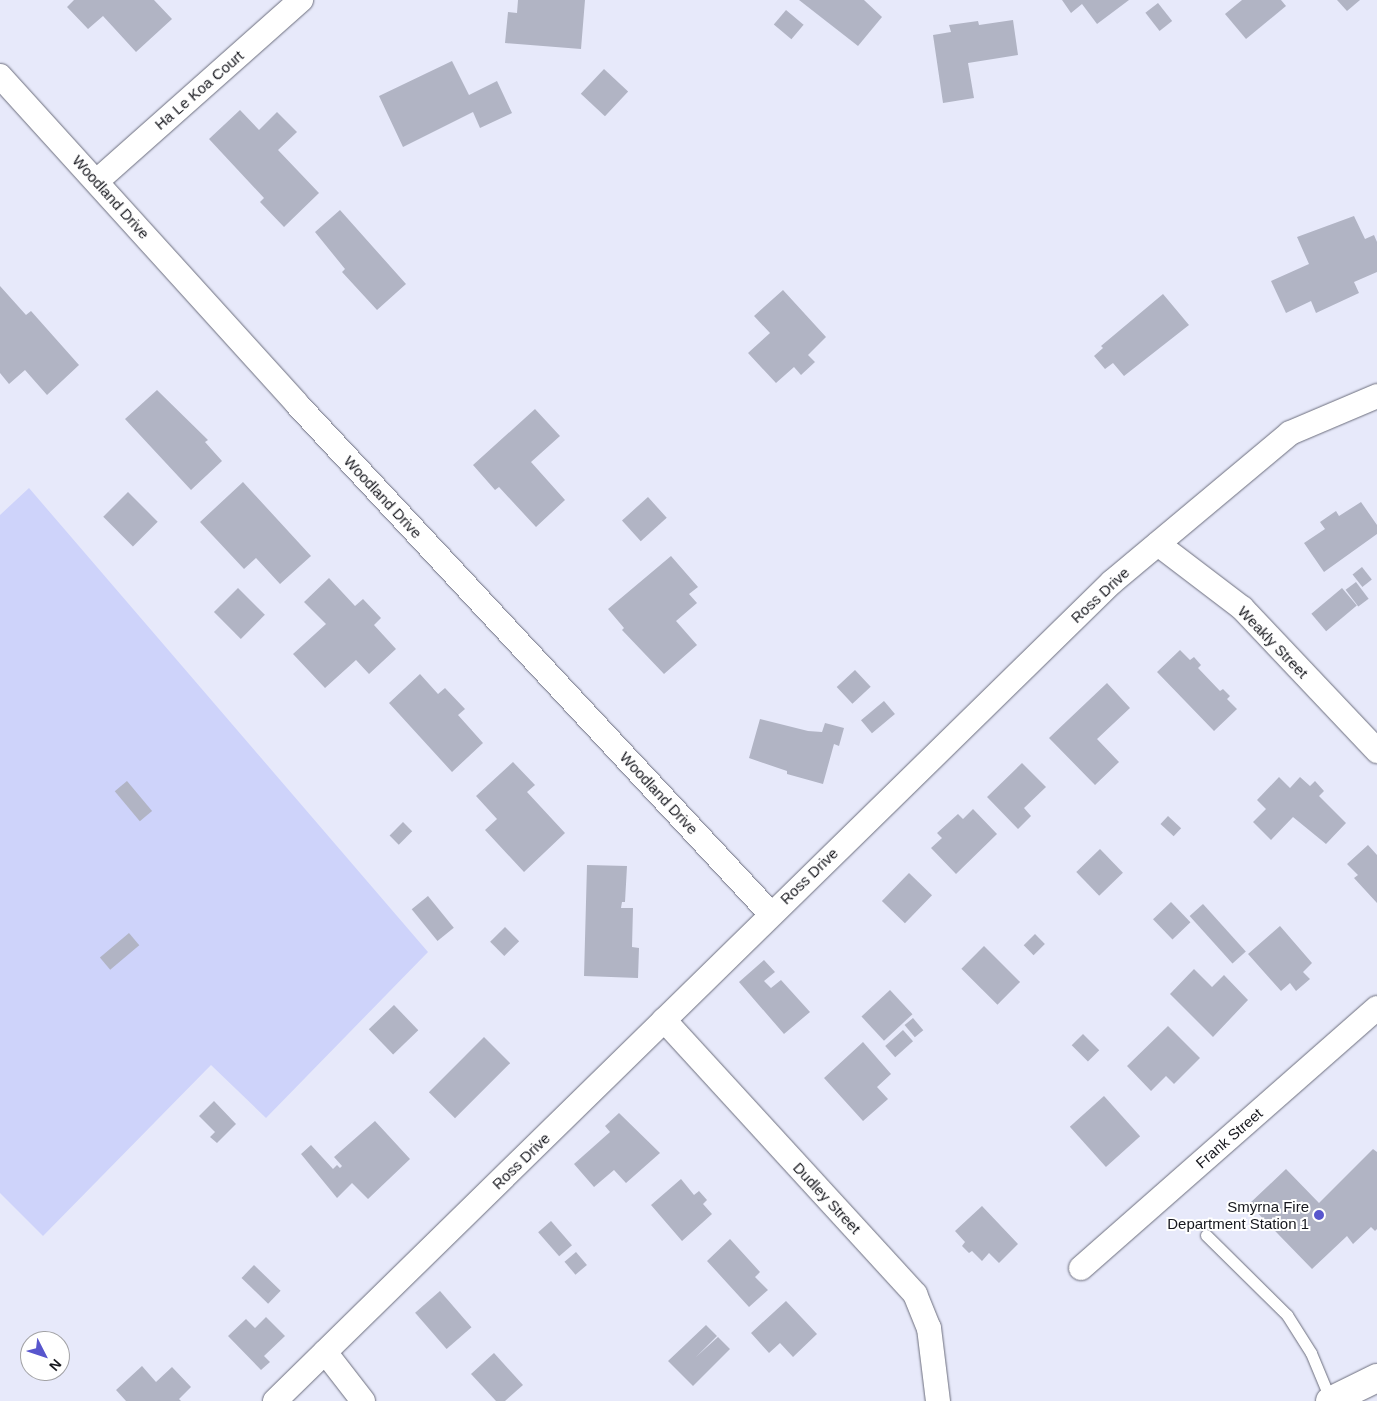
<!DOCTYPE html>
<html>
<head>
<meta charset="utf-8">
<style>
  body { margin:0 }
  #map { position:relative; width:1377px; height:1401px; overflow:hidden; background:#e7e9fa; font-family:Arial,sans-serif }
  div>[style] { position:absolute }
  .green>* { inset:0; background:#ced3fa }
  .building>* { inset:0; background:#b1b4c4; transform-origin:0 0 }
  .roads { filter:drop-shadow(0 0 1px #6b6d7c) drop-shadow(0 0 1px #6b6d7c) }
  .lane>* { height:11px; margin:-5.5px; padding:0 5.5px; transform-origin:5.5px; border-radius:5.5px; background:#fff }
  .street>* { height:24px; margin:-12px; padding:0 12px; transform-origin:12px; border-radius:12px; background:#fff }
  .secondary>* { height:28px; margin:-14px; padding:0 14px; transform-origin:14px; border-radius:14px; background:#fff }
  .dots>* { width:14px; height:14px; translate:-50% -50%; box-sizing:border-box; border:2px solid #fff; border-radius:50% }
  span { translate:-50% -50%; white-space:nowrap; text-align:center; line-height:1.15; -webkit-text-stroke:4px #fff; paint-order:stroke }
  .street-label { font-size:15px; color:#16171d }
  .poi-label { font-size:15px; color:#16171d }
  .right { translate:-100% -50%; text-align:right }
  .north { position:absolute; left:20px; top:1331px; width:50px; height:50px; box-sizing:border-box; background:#fff; border:1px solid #a2a2a5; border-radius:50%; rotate:131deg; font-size:14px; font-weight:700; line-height:20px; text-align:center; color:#16171d }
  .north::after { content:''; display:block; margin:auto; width:18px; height:22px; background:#5856cd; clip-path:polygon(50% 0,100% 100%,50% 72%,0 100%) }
</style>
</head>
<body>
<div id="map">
  <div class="green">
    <div style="clip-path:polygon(29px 488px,428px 952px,266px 1118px,211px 1065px,43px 1236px,0 1193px,0 515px)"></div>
  </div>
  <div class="building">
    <div style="clip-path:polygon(74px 0,154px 0,172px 19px,136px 52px,103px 16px,88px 29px,67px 7px)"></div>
    <div style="clip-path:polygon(518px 0,585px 0,581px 49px,505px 43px,508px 12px,517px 13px)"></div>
    <div style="clip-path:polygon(799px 0,864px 0,882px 17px,858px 46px)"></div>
    <div style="clip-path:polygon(1062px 0,1129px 0,1097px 24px,1082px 4px,1071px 13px)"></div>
    <div style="clip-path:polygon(1242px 0,1281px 0,1286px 6px,1246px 39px,1225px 14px)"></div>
    <div style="clip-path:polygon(1337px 0,1360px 0,1347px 11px)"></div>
    <div style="left:1158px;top:3px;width:23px;height:16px;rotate:52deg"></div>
    <div style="left:786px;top:10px;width:23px;height:19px;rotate:40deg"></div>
    <div style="clip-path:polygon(1013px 20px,1018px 55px,968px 63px,974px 98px,943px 103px,933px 35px,951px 32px,949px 25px,978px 21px,979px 25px)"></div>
    <div style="clip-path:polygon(452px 61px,469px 95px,497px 81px,512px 113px,480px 128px,473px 112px,403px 147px,379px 96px)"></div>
    <div style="left:604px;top:69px;width:33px;height:34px;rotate:43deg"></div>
    <div style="clip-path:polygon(240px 110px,259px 130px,277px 112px,297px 132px,278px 150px,319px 193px,284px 227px,260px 202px,264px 198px,209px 139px)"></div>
    <div style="clip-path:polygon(340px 210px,406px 284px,377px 310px,342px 272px,345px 269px,315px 232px)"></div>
    <div style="clip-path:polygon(1354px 216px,1365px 239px,1374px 235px,1377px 242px,1377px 272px,1354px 282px,1359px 293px,1316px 313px,1311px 301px,1286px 313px,1271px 281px,1309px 264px,1297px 237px)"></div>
    <div style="clip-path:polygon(0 286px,26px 315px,31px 311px,79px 365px,47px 395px,25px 370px,9px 384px,0 373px)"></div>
    <div style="clip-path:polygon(783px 290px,826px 337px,808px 355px,815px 362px,801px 375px,794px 367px,776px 383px,748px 353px,770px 333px,754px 316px)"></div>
    <div style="clip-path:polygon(1163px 294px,1189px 325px,1124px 376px,1113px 363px,1105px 369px,1094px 356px,1103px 348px,1101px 346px)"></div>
    <div style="clip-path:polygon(157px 390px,208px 440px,205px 442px,222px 461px,191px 490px,125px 419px)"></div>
    <div style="clip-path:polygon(535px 409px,560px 436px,531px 462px,565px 500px,536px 527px,499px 487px,495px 490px,473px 465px)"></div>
    <div style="clip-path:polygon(243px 482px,311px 556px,280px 584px,256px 558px,244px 569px,200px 522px)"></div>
    <div style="left:128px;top:492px;width:42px;height:35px;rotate:45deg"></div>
    <div style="left:648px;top:497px;width:28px;height:35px;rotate:48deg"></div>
    <div style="clip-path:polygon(1361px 502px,1377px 525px,1377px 534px,1324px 572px,1304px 543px,1325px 529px,1320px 522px,1336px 511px,1339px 516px)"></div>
    <div style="clip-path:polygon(671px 556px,698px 587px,689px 594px,697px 603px,676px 621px,697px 645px,664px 674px,622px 630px,624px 628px,608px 609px)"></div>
    <div style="left:1362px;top:567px;width:16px;height:12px;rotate:52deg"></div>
    <div style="clip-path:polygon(329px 578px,355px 606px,363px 599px,381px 618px,374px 625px,396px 649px,369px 674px,356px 660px,325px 688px,293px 654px,326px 624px,304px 602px)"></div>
    <div style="left:1356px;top:582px;width:21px;height:13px;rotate:53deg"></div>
    <div style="left:238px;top:588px;width:38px;height:34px;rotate:45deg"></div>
    <div style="left:1342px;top:588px;width:23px;height:40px;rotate:50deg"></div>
    <div style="clip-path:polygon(1180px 650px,1190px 660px,1194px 657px,1201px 665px,1198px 668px,1220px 691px,1223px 689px,1230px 696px,1227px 699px,1237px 709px,1214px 731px,1157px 672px)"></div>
    <div style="left:855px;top:670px;width:23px;height:25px;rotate:47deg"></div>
    <div style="clip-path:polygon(420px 674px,438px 694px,445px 688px,465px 709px,458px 715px,483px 743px,452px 772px,389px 703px)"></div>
    <div style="clip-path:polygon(1107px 683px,1130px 708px,1097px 739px,1119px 762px,1095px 785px,1049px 738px)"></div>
    <div style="left:884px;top:701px;width:17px;height:30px;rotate:50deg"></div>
    <div style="clip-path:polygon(760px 719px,808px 731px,822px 732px,825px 723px,844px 728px,839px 746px,834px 744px,823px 784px,787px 774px,787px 771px,749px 758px)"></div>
    <div style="clip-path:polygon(513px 762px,535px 785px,527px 792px,565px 833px,524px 872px,485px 830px,497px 819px,476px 796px)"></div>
    <div style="clip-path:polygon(1022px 763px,1046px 787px,1024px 808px,1031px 816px,1018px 829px,987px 797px)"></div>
    <div style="clip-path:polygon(1279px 777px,1290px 788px,1300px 777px,1310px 786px,1315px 781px,1324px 791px,1319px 796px,1346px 823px,1326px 844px,1293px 817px,1271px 840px,1253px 822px,1266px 809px,1257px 800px)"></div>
    <div style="left:127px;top:781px;width:39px;height:16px;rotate:50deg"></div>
    <div style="clip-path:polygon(973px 809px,997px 834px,956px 874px,931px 848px,942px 838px,937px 833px,958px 814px,963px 819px)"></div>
    <div style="left:1168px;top:816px;width:18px;height:11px;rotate:43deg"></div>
    <div style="left:403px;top:822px;width:13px;height:19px;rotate:45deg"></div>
    <div style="clip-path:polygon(1368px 845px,1377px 855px,1377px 903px,1354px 878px,1358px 875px,1347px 864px)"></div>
    <div style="left:1100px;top:849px;width:33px;height:33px;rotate:46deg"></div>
    <div style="clip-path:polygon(587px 865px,627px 866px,625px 902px,622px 902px,621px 908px,633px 908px,632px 947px,639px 948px,638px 978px,584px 976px)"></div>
    <div style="left:909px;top:873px;width:32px;height:39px;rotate:44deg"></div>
    <div style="left:428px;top:896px;width:41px;height:21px;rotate:51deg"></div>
    <div style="left:1171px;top:902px;width:28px;height:25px;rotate:46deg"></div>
    <div style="left:1203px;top:904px;width:64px;height:18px;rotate:48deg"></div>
    <div style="clip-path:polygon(1280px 926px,1312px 963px,1303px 972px,1310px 979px,1296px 991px,1290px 983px,1281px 991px,1248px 954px)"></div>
    <div style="left:505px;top:927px;width:20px;height:21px;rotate:45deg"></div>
    <div style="left:129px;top:933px;width:16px;height:38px;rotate:50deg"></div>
    <div style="left:1035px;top:934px;width:14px;height:16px;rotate:45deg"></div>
    <div style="left:984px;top:946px;width:51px;height:32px;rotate:45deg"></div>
    <div style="clip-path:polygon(764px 960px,775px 972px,764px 981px,771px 988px,781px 980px,810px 1012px,784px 1034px,739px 982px)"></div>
    <div style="clip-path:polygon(1194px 969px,1212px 987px,1224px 975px,1248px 1000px,1213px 1037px,1170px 994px)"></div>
    <div style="left:890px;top:990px;width:33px;height:39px;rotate:47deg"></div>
    <div style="left:394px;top:1005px;width:35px;height:35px;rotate:46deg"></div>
    <div style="left:913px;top:1018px;width:16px;height:11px;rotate:50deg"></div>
    <div style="clip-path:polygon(1168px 1026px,1200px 1058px,1174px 1084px,1166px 1076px,1151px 1091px,1127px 1066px)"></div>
    <div style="left:903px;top:1030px;width:15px;height:24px;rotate:48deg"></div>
    <div style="left:1083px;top:1034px;width:23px;height:16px;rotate:45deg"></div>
    <div style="left:484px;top:1037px;width:37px;height:78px;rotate:45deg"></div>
    <div style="clip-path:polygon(863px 1042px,891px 1074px,877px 1087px,888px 1099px,863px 1121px,824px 1078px)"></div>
    <div style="left:1104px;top:1096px;width:54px;height:46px;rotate:48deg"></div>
    <div style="clip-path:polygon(214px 1101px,236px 1124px,217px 1143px,210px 1137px,215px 1132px,199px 1116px)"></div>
    <div style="clip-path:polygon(619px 1113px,660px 1153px,626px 1183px,614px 1170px,594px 1187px,574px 1164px,610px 1132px,605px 1126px)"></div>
    <div style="clip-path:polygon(375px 1121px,410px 1159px,368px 1199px,352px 1183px,337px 1198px,301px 1154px,311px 1145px,333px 1169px,337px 1165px,340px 1168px,342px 1166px,334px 1157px)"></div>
    <div style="clip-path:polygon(1373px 1149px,1377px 1152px,1377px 1229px,1375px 1231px,1371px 1227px,1353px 1244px,1347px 1236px,1312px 1269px,1249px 1204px,1286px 1169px,1319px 1203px)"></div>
    <div style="clip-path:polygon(681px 1179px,694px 1195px,699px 1191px,707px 1200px,703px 1204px,712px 1214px,682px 1241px,651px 1205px)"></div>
    <div style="clip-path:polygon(982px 1206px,1018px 1244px,999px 1263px,989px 1253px,982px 1261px,972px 1251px,969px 1253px,962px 1246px,965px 1242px,955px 1231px)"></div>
    <div style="left:551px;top:1221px;width:32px;height:17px;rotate:49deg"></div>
    <div style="clip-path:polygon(730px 1239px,760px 1272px,755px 1277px,768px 1290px,749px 1307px,707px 1261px)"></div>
    <div style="left:576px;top:1252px;width:17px;height:15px;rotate:50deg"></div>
    <div style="left:254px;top:1265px;width:37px;height:18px;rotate:44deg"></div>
    <div style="left:440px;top:1291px;width:48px;height:33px;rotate:49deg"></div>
    <div style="clip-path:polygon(786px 1301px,817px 1334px,793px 1357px,780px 1343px,769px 1353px,751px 1333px)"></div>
    <div style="clip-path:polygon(266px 1317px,285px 1336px,264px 1356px,270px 1362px,261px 1370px,228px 1336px,246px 1319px,255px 1328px)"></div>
    <div style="clip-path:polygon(706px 1325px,717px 1336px,696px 1357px,718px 1337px,730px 1349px,693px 1386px,668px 1361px)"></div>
    <div style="clip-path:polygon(494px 1353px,523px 1385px,505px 1401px,496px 1401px,471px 1374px)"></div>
    <div style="clip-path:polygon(142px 1366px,156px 1382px,172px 1367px,191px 1387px,179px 1399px,181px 1401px,126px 1401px,116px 1390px)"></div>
  </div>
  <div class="roads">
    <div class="lane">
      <div style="left:1206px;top:1235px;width:114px;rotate:44.6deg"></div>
      <div style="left:1287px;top:1315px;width:45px;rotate:57.7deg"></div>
      <div style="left:1311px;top:1353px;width:52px;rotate:67.4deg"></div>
    </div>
    <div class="street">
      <div style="left:0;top:76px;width:442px;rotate:47.8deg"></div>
      <div style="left:297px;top:404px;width:696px;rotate:47.1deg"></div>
      <div style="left:97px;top:181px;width:273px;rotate:-41.6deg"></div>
      <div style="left:1158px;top:544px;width:106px;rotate:37.3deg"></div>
      <div style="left:1242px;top:608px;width:197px;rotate:46.6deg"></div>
      <div style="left:664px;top:1020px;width:372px;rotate:47.5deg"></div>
      <div style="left:915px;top:1294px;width:37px;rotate:68deg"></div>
      <div style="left:929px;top:1328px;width:74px;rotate:83deg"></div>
      <div style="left:1081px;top:1268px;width:394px;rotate:-41.3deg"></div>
      <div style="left:325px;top:1352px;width:62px;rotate:52.2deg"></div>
      <div style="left:275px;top:1401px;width:1171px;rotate:-44.38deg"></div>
      <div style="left:1112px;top:582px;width:232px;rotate:-39.9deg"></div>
      <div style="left:1290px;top:433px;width:95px;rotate:-23deg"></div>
    </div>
    <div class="secondary">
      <div style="left:1330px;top:1401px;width:52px;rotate:-26.1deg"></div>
    </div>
  </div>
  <div class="dots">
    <div style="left:1319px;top:1215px;background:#5856cd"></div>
  </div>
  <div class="street-label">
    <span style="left:199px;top:90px;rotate:-41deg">Ha Le Koa Court</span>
    <span style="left:111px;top:197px;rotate:48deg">Woodland Drive</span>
    <span style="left:383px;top:497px;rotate:47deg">Woodland Drive</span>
    <span style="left:1100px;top:595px;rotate:-43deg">Ross Drive</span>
    <span style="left:1273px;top:642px;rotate:46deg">Weakly Street</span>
    <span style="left:659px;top:793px;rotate:47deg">Woodland Drive</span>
    <span style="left:809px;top:876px;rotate:-44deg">Ross Drive</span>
    <span style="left:1229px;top:1138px;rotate:-41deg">Frank Street</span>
    <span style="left:521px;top:1161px;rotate:-44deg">Ross Drive</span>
    <span style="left:827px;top:1198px;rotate:47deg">Dudley Street</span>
  </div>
  <div class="poi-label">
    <span class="right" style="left:1309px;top:1215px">Smyrna Fire<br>Department Station 1</span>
  </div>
  <div class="north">N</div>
</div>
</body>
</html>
